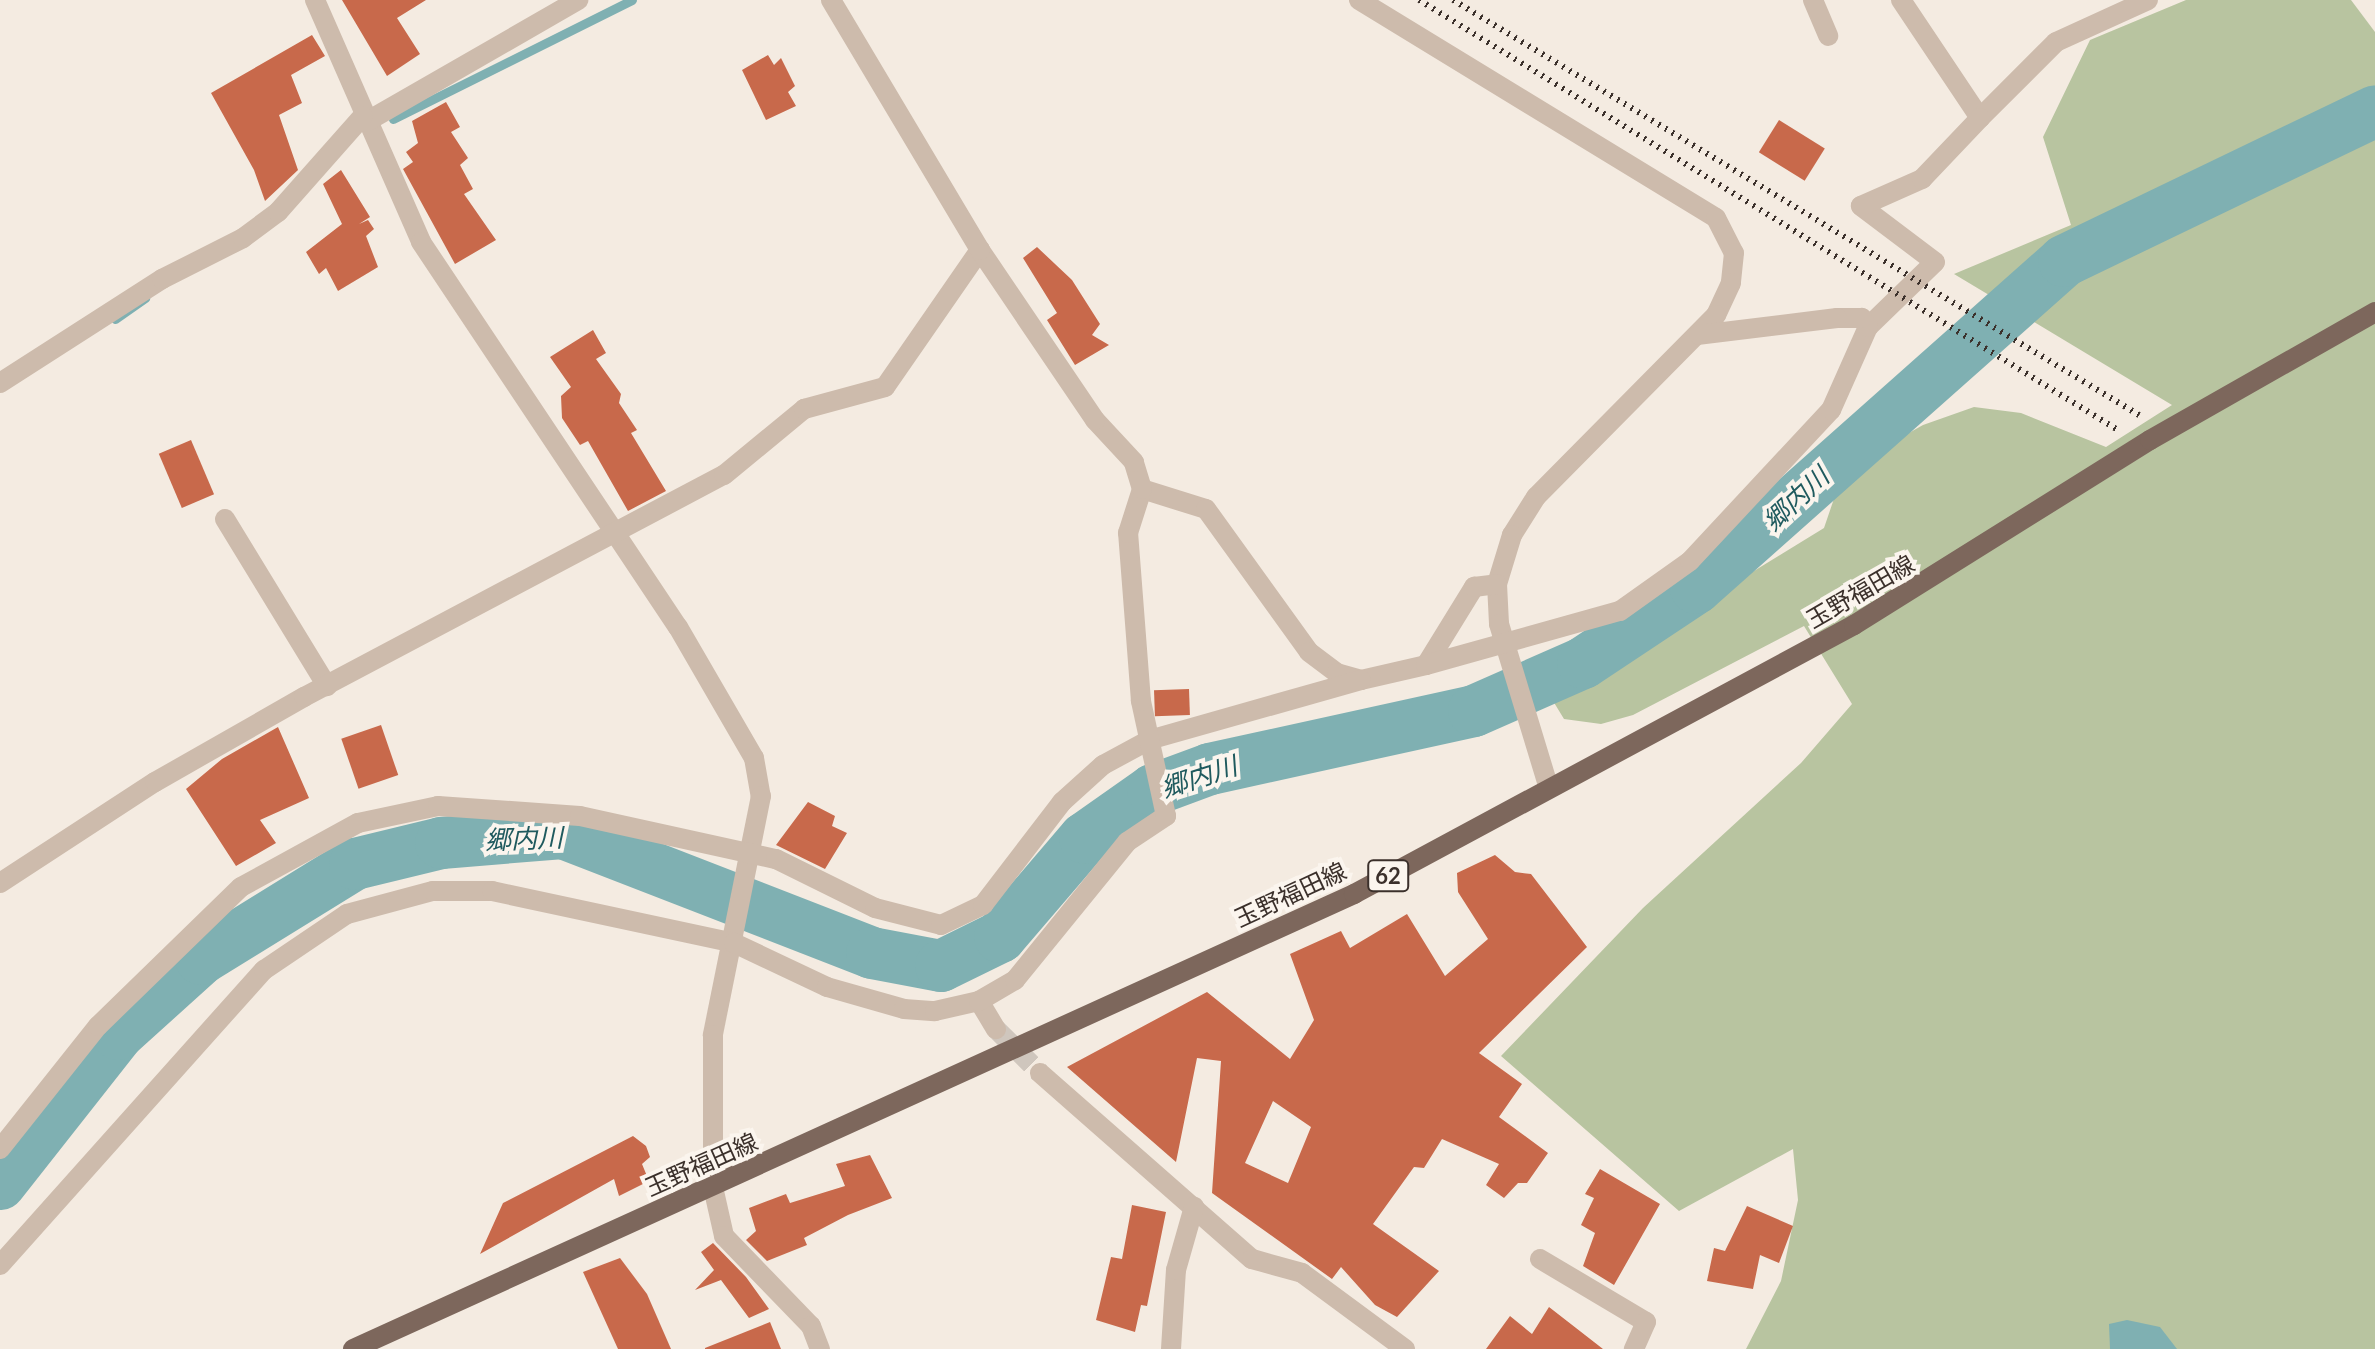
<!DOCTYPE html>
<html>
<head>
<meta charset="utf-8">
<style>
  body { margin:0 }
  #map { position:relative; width:2375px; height:1349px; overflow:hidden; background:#f4ebe1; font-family:Lato,"Noto Sans JP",sans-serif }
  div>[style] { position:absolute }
  .green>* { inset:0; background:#b8c4a0 }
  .water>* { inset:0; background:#7fb0b2 }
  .stream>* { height:9px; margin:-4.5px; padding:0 4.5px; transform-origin:4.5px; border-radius:4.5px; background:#7fb0b2 }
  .river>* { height:52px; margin:-26px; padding:0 26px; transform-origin:26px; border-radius:26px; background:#7fb0b2 }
  .building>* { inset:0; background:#c8694b; transform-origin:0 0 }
  .minor-tunnel>* { height:20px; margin-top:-10px; transform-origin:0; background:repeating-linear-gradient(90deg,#cfc6bd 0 20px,transparent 0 30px) }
  .minor>* { height:20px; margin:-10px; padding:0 10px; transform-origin:10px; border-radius:10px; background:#cdbbac }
  .major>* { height:20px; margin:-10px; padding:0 10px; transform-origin:10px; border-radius:10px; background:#7d675c }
  .rail>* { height:6px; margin-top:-3px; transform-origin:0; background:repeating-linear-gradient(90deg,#3b302b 0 2px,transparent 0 8px) }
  span { translate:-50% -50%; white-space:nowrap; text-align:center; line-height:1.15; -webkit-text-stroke:8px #fbf5ee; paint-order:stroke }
  .shield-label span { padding:2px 6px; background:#fbf5ee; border:2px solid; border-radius:6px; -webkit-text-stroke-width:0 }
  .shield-label { font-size:22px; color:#3b302b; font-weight:700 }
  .street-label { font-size:24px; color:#3b302b }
  .water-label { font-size:26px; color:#1f5a5e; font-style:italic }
</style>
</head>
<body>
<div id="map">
  <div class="green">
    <div style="clip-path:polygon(2186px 0,2351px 0,2375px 32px,2375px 1349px,1746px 1349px,1781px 1281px,1798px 1200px,1793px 1149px,1679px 1211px,1501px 1056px,1643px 908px,1801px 763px,1852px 704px,1804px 626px,1633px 715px,1601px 724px,1564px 719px,1550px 696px,1824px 528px,1839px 484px,1870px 455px,1923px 425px,1974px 407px,2021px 413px,2106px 447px,2172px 405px,1954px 274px,2071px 225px,2043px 137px,2090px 40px)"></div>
  </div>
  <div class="water">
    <div style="clip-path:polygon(2127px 1320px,2160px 1327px,2177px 1349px,2110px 1349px,2109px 1324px)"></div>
  </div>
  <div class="stream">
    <div style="left:393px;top:119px;width:267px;rotate:-26.5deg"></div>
    <div style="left:115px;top:319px;width:37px;rotate:-35deg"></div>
  </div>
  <div class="river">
    <div style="left:0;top:1184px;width:191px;rotate:-51.8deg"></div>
    <div style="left:118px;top:1034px;width:112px;rotate:-42.1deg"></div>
    <div style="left:201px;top:959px;width:181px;rotate:-31.7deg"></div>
    <div style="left:355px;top:864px;width:89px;rotate:-13.7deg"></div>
    <div style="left:441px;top:843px;width:122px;rotate:-4.7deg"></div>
    <div style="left:563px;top:833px;width:331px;rotate:21.2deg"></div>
    <div style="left:872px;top:953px;width:70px;rotate:10.7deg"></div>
    <div style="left:941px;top:966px;width:66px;rotate:-26.2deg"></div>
    <div style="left:1000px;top:937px;width:130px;rotate:-49.4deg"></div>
    <div style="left:1085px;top:838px;width:83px;rotate:-35.2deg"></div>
    <div style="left:1153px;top:790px;width:61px;rotate:-20.2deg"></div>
    <div style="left:1210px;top:769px;width:270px;rotate:-12.4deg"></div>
    <div style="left:1474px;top:711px;width:119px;rotate:-23.8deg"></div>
    <div style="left:1583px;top:663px;width:136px;rotate:-33.6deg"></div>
    <div style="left:1696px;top:588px;width:492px;rotate:-41.6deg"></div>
    <div style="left:2064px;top:261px;width:345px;rotate:-25.7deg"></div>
  </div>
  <div class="building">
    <div style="clip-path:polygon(342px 0,426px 0,397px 18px,420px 54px,387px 76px)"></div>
    <div style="clip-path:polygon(312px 35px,325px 56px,291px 75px,302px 103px,279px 115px,298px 170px,265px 201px,254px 170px,211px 93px)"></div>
    <div style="clip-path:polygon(768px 55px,774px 65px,781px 58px,795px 86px,788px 92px,796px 106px,766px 120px,742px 70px)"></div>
    <div style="clip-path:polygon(446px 102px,460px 127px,451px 132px,468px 158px,460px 165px,473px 189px,464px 194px,496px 240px,455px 264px,403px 169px,413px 162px,406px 152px,418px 143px,412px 121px)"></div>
    <div style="left:1779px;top:120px;width:54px;height:38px;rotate:32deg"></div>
    <div style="clip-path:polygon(341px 170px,370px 217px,359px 224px,368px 220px,374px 229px,366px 236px,378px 267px,338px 291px,326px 268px,319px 274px,306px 252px,342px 224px,323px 184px)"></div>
    <div style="clip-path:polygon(1037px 247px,1072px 280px,1100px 324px,1092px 335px,1109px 345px,1075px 365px,1047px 320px,1057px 313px,1023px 258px)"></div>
    <div style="clip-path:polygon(593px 330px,606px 353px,596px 359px,621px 394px,619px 403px,637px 430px,631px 433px,666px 491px,628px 511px,588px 441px,580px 445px,562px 418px,561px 396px,571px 387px,550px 357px)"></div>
    <div style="left:191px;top:440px;width:59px;height:35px;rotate:67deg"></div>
    <div style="left:1189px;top:689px;width:26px;height:35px;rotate:88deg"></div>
    <div style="left:381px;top:725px;width:53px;height:42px;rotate:71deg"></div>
    <div style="clip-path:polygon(278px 727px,309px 798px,260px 820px,276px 843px,236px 866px,186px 789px,222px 759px)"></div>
    <div style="clip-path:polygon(808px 802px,835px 816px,832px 826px,847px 833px,825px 869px,776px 845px)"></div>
    <div style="clip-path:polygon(evenodd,1495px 855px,1515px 872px,1531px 874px,1587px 947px,1479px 1053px,1522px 1084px,1499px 1117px,1548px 1153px,1527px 1183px,1518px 1183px,1504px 1198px,1486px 1185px,1499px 1164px,1442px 1139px,1424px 1168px,1414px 1167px,1373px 1224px,1439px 1271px,1397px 1317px,1375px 1305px,1341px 1267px,1332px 1279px,1212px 1193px,1221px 1061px,1197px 1058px,1176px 1162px,1067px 1067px,1207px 992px,1290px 1059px,1314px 1020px,1290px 954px,1341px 931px,1350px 948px,1407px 914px,1445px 976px,1488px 939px,1458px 892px,1457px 873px,1495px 855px,1273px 1101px,1311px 1127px,1288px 1183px,1245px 1163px,1273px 1101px)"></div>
    <div style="clip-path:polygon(633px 1136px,646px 1146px,650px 1157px,642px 1164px,649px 1181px,619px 1196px,614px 1179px,480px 1254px,503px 1203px)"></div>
    <div style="clip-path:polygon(870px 1155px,892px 1198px,848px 1215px,804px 1238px,807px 1245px,767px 1261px,746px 1240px,756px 1231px,749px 1208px,786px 1194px,790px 1203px,845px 1186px,836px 1164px)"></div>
    <div style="clip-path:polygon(1600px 1169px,1660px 1204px,1614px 1285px,1583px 1266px,1595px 1233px,1581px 1225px,1594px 1198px,1585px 1194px)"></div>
    <div style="clip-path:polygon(1132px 1205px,1166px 1212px,1147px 1306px,1141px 1305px,1135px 1332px,1096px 1320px,1111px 1257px,1122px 1259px)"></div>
    <div style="clip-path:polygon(1747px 1206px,1793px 1226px,1779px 1263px,1760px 1255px,1753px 1289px,1707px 1281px,1714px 1248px,1725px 1251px)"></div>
    <div style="clip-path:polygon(713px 1243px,746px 1277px,769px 1309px,749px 1318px,721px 1280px,695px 1290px,714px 1270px,701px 1252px)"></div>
    <div style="clip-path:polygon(620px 1258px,647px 1294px,671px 1349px,618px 1349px,583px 1272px)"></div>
    <div style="clip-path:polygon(1549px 1307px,1603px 1349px,1486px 1349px,1510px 1316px,1532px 1334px)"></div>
    <div style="clip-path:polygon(770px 1322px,781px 1349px,705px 1349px,705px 1348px)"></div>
  </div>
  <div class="minor-tunnel">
    <div style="left:996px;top:1029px;width:62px;rotate:45deg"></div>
  </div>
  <div class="minor">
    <div style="left:315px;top:0;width:264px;rotate:66.3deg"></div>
    <div style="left:421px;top:242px;width:463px;rotate:56.3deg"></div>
    <div style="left:678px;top:627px;width:151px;rotate:59.9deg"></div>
    <div style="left:754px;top:758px;width:39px;rotate:80deg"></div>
    <div style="left:761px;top:796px;width:244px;rotate:101.4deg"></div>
    <div style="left:713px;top:1035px;width:152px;rotate:90deg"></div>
    <div style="left:713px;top:1187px;width:50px;rotate:77.3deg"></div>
    <div style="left:724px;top:1236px;width:125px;rotate:46deg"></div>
    <div style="left:811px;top:1326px;width:25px;rotate:69deg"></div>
    <div style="left:1359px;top:0;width:418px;rotate:31.4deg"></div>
    <div style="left:1716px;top:218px;width:39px;rotate:63deg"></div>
    <div style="left:1734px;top:253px;width:30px;rotate:96deg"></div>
    <div style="left:1731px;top:283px;width:35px;rotate:115deg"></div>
    <div style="left:1716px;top:315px;width:256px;rotate:134.7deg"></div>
    <div style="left:1536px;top:497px;width:45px;rotate:122.3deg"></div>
    <div style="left:1512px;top:535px;width:51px;rotate:107deg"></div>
    <div style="left:1497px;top:584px;width:40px;rotate:87.1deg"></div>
    <div style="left:1499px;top:624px;width:172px;rotate:73.1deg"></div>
    <div style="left:1813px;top:0;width:39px;rotate:67deg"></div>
    <div style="left:1901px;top:0;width:142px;rotate:56.2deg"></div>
    <div style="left:1980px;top:118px;width:107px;rotate:-45deg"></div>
    <div style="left:2056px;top:42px;width:101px;rotate:-24.5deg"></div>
    <div style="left:366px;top:122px;width:245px;rotate:-29.9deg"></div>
    <div style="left:1868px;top:327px;width:93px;rotate:-44.1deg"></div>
    <div style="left:1935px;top:262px;width:93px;rotate:-142.9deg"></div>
    <div style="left:1861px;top:206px;width:67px;rotate:-23.9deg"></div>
    <div style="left:1922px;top:179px;width:84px;rotate:-46.4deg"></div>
    <div style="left:0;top:383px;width:193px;rotate:-32.7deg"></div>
    <div style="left:162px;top:279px;width:91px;rotate:-26.8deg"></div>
    <div style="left:243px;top:238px;width:44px;rotate:-36.6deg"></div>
    <div style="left:278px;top:212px;width:128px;rotate:-48.5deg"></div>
    <div style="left:1142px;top:489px;width:67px;rotate:17.4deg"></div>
    <div style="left:1206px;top:509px;width:176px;rotate:54.2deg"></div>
    <div style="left:1309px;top:652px;width:35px;rotate:37deg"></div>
    <div style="left:1337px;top:673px;width:25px;rotate:16deg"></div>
    <div style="left:1361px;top:680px;width:67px;rotate:-13deg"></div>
    <div style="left:1426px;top:665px;width:92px;rotate:-58.4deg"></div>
    <div style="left:1474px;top:587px;width:23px;rotate:-7deg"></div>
    <div style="left:225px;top:519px;width:196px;rotate:58.6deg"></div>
    <div style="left:1426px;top:665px;width:201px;rotate:-15.6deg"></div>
    <div style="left:1620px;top:611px;width:86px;rotate:-35.5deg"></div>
    <div style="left:1690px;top:561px;width:207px;rotate:-47deg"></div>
    <div style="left:1831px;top:410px;width:91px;rotate:-66deg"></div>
    <div style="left:1868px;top:327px;width:11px;rotate:-124deg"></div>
    <div style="left:1862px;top:318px;width:25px;rotate:180deg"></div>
    <div style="left:1837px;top:318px;width:139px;rotate:173deg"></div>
    <div style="left:0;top:883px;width:185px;rotate:-33.1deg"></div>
    <div style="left:155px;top:782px;width:172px;rotate:-29.7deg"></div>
    <div style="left:304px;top:697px;width:475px;rotate:-27.9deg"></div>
    <div style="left:724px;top:475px;width:104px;rotate:-39.5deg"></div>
    <div style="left:804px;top:409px;width:84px;rotate:-15.2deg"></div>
    <div style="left:885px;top:387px;width:167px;rotate:-55.3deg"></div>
    <div style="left:979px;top:1001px;width:33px;rotate:59deg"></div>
    <div style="left:1040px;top:1073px;width:282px;rotate:41.3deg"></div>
    <div style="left:1252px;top:1259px;width:52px;rotate:15.6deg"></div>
    <div style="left:1302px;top:1273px;width:128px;rotate:36.4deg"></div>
    <div style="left:0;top:1149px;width:157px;rotate:-51.5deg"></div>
    <div style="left:98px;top:1026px;width:199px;rotate:-44.2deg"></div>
    <div style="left:241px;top:887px;width:133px;rotate:-28.7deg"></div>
    <div style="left:358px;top:823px;width:82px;rotate:-12deg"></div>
    <div style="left:438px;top:806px;width:142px;rotate:4deg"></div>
    <div style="left:580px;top:816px;width:201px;rotate:12.4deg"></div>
    <div style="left:776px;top:859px;width:110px;rotate:26.3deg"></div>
    <div style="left:875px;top:908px;width:68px;rotate:14.4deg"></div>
    <div style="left:941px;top:925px;width:47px;rotate:-25.5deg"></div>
    <div style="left:983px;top:905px;width:130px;rotate:-52.5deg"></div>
    <div style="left:1062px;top:802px;width:55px;rotate:-42.1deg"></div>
    <div style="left:1103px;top:765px;width:52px;rotate:-28.5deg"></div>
    <div style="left:1149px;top:740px;width:220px;rotate:-15.8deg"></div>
    <div style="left:1540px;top:1259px;width:123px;rotate:30.7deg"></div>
    <div style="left:1646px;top:1322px;width:30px;rotate:114deg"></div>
    <div style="left:0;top:1265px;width:396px;rotate:-48.2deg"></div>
    <div style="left:264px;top:970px;width:100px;rotate:-34deg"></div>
    <div style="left:347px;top:914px;width:89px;rotate:-15deg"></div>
    <div style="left:433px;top:891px;width:59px"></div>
    <div style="left:492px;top:891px;width:248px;rotate:12.1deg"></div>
    <div style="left:734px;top:943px;width:103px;rotate:25.3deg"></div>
    <div style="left:827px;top:987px;width:80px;rotate:15.9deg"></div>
    <div style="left:904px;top:1009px;width:31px;rotate:4deg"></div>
    <div style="left:935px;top:1011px;width:45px;rotate:-12.8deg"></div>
    <div style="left:979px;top:1001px;width:42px;rotate:-30.3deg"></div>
    <div style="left:1015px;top:980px;width:178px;rotate:-50.9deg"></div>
    <div style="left:1127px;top:842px;width:47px;rotate:-33.7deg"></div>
    <div style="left:1166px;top:816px;width:118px;rotate:-102.3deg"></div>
    <div style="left:1141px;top:701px;width:169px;rotate:-94.4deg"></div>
    <div style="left:1128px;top:533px;width:46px;rotate:-72.3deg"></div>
    <div style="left:1142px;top:489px;width:28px;rotate:-107deg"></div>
    <div style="left:1134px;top:462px;width:57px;rotate:-132.9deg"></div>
    <div style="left:1095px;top:420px;width:205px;rotate:-124.1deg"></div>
    <div style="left:980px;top:250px;width:291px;rotate:-120.8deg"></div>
    <div style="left:1171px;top:1349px;width:79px;rotate:-86.4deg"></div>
    <div style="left:1176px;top:1270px;width:66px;rotate:-74.1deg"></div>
  </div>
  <div class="major">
    <div style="left:353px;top:1349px;width:1100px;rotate:-24.44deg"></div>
    <div style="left:1354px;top:894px;width:568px;rotate:-28.28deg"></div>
    <div style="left:1854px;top:625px;width:349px;rotate:-32deg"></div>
    <div style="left:2150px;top:440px;width:259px;rotate:-29.6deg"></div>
  </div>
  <div class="rail">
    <div style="left:1419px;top:0;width:821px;rotate:31.6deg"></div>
    <div style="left:1453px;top:0;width:802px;rotate:31.17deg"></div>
  </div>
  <div class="shield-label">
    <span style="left:1388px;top:876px">62</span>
  </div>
  <div class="street-label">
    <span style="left:1860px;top:591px;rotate:-30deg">玉野福田線</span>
    <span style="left:1290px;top:894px;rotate:-25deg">玉野福田線</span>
    <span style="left:701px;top:1164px;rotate:-24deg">玉野福田線</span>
  </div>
  <div class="water-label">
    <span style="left:1796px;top:499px;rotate:-43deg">郷内川</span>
    <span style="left:1199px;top:777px;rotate:-18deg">郷内川</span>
    <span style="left:524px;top:839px;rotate:-2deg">郷内川</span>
  </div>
</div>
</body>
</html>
